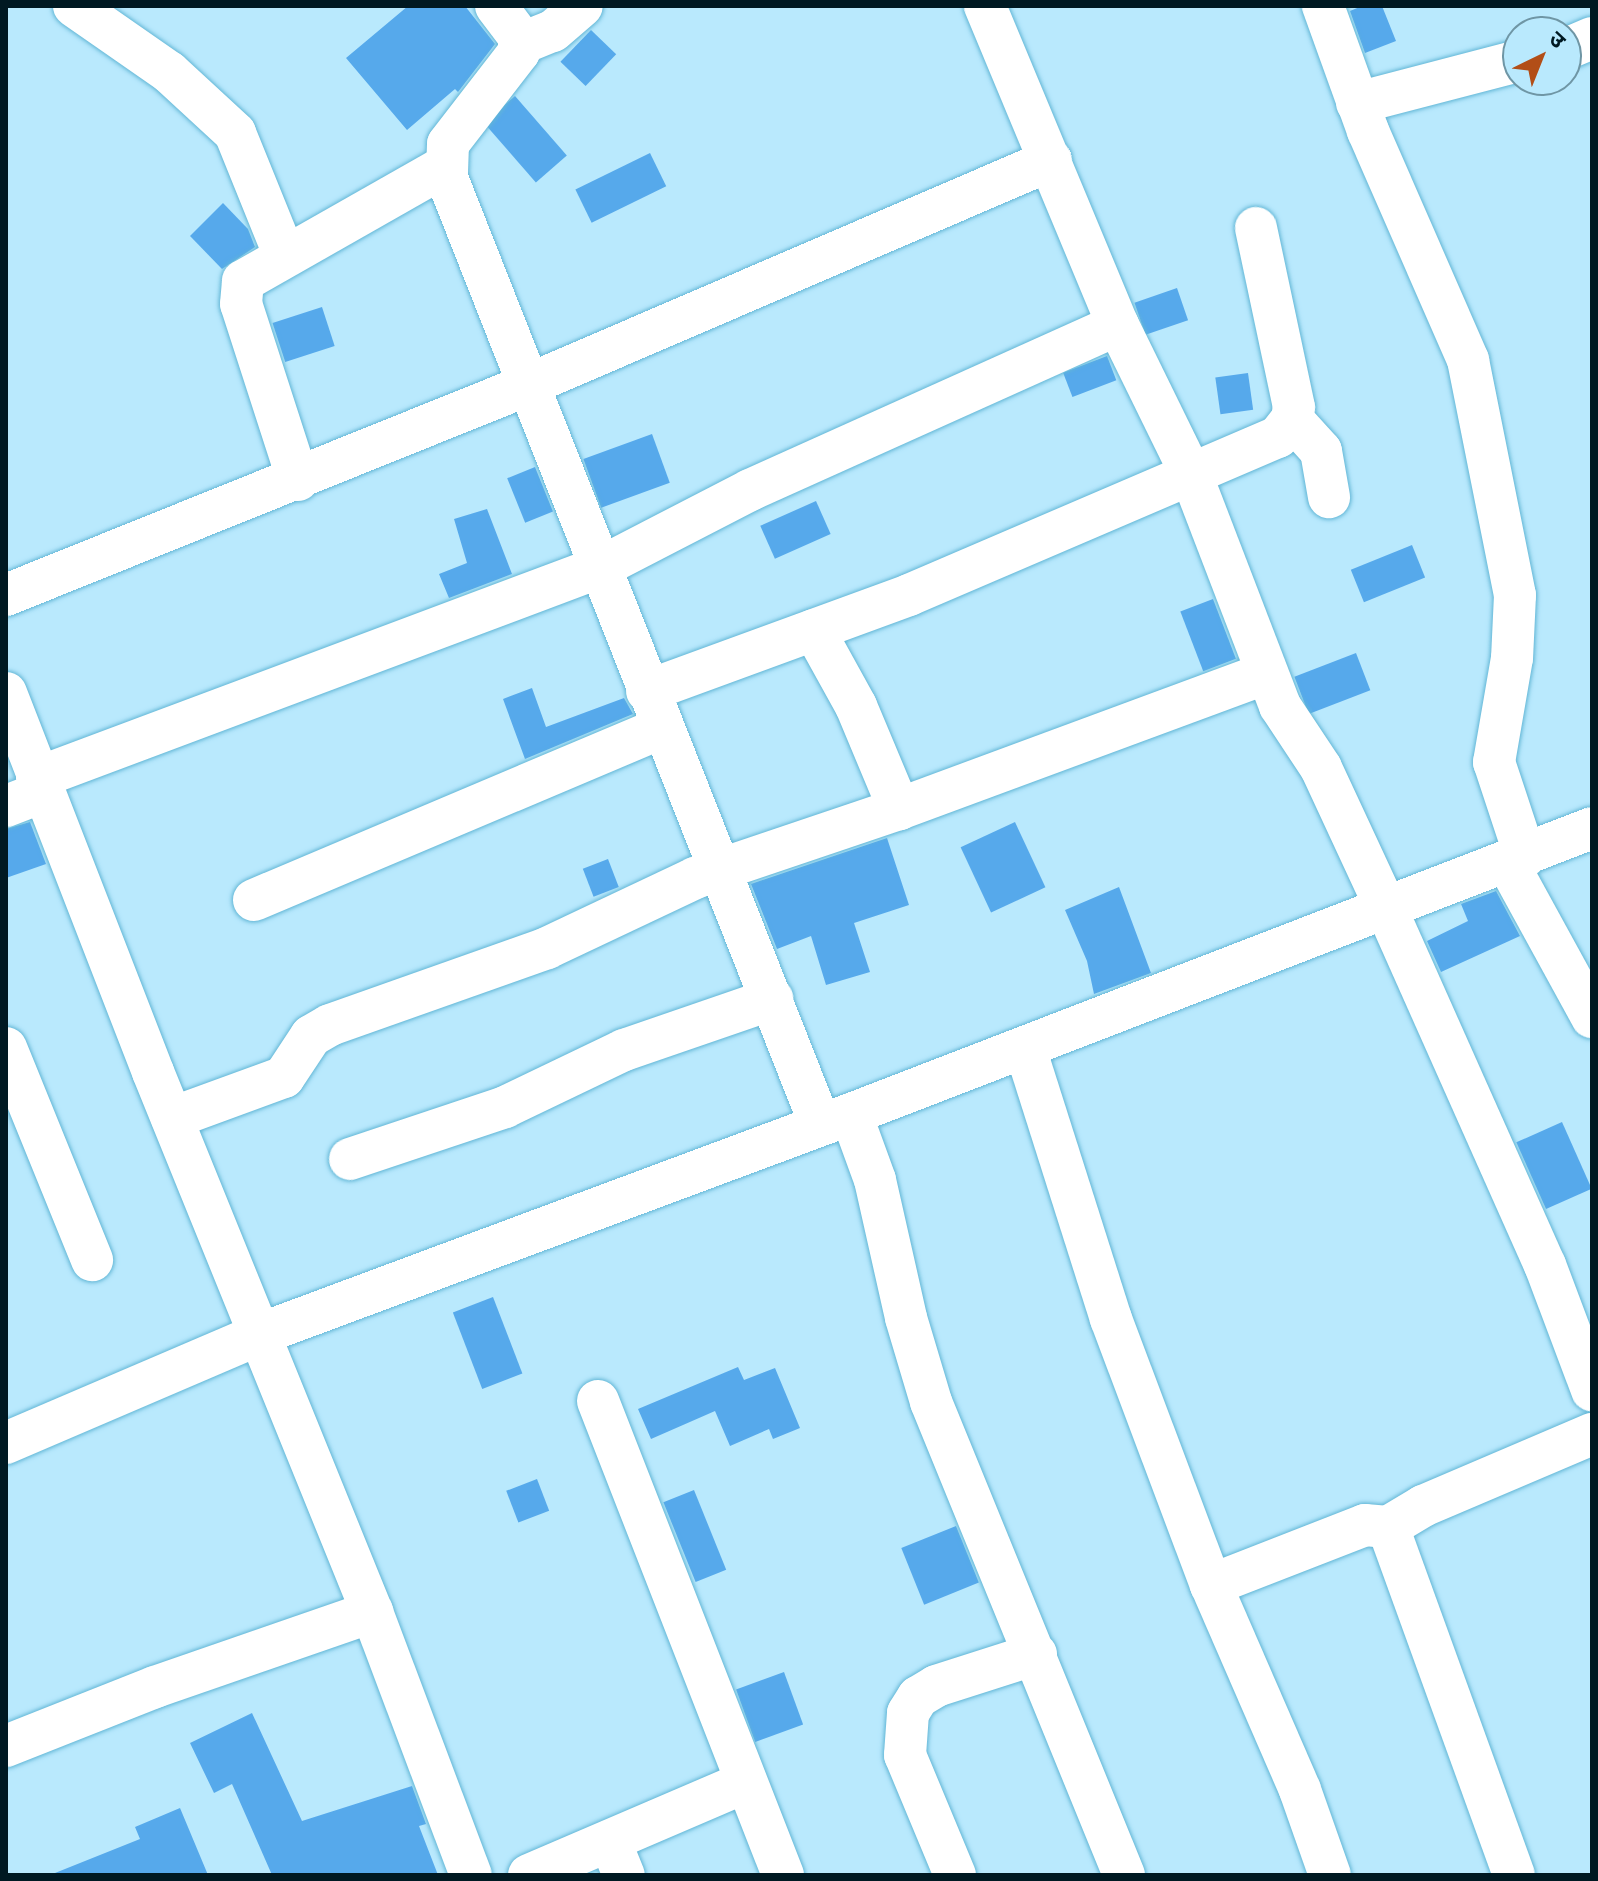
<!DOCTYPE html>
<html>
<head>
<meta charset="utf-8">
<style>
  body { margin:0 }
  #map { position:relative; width:1598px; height:1881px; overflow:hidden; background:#b9e9fd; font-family:"DejaVu Sans","Noto Sans Devanagari",sans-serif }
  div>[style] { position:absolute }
  .building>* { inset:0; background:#56a9eb; transform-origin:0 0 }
  .roads { filter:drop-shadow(0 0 2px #62b6d6) drop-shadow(0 0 2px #62b6d6) }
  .minor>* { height:42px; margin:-21px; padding:0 21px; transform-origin:21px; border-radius:21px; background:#fff }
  span { translate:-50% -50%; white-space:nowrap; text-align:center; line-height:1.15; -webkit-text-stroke:7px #b9e9fd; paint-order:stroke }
  .frame { position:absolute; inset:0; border:8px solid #001922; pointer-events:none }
  .north { position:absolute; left:1502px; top:16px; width:80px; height:80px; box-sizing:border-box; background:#b9e9fd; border:2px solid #6f96a5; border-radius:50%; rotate:43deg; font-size:22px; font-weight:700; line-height:32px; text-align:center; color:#001922 }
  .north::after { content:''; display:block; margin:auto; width:28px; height:36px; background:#b24e17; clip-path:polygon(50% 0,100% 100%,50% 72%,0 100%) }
</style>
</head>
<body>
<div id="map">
  <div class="building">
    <div style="clip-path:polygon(408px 6px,465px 6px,495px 44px,458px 92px,455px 89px,407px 130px,346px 58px)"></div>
    <div style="clip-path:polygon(1362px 6px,1382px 6px,1396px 41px,1365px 53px,1350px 11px)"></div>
    <div style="left:591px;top:30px;width:35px;height:44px;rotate:44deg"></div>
    <div style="left:515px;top:96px;width:79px;height:41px;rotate:49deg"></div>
    <div style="left:650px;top:153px;width:37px;height:83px;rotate:64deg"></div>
    <div style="clip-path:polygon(223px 203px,248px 229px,255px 247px,222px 269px,190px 236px)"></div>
    <div style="left:1177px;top:288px;width:34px;height:45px;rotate:71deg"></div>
    <div style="left:322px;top:307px;width:41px;height:52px;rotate:72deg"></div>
    <div style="left:1107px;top:356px;width:26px;height:47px;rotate:69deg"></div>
    <div style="left:1248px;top:373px;width:37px;height:33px;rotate:82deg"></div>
    <div style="left:652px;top:434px;width:52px;height:73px;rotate:70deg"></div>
    <div style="left:535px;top:467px;width:48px;height:30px;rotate:68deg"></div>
    <div style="left:816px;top:501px;width:36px;height:61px;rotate:66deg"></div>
    <div style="clip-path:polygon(487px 509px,512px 574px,449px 598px,439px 574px,467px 563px,454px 519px)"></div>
    <div style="left:1412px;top:545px;width:35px;height:66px;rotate:68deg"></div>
    <div style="left:1213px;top:599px;width:64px;height:35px;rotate:69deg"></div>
    <div style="left:1356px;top:653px;width:40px;height:66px;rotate:69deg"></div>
    <div style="clip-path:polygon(532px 688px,546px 727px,624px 698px,633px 714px,525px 759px,503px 699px)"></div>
    <div style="clip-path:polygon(30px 822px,46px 864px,6px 878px,6px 829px)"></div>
    <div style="left:1015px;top:822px;width:72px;height:60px;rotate:65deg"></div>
    <div style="clip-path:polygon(887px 838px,909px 905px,854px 923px,870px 972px,826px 985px,811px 936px,777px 949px,751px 884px)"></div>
    <div style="left:608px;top:859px;width:30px;height:27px;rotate:69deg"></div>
    <div style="clip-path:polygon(1119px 887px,1151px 973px,1094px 994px,1087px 961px,1065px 910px)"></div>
    <div style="clip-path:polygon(1496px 891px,1520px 936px,1441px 972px,1427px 941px,1468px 921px,1461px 904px)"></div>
    <div style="left:1562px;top:1122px;width:73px;height:50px;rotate:66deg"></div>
    <div style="left:493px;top:1297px;width:82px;height:43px;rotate:69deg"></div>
    <div style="clip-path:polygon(738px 1367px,744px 1380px,775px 1368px,800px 1428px,773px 1439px,769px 1429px,730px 1446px,715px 1411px,651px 1439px,638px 1409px)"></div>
    <div style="left:537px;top:1479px;width:34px;height:33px;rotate:69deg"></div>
    <div style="left:694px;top:1490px;width:86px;height:33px;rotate:68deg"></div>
    <div style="left:956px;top:1526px;width:61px;height:59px;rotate:68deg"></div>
    <div style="left:784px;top:1672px;width:56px;height:51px;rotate:70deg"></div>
    <div style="clip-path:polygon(252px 1713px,302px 1821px,412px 1786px,426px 1824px,419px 1826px,438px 1875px,272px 1875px,232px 1784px,214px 1793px,190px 1743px)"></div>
    <div style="clip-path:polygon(180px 1808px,208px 1875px,50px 1875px,140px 1839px,135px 1827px)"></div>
  </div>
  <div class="roads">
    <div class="minor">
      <div style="left:74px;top:6px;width:116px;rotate:34.8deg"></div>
      <div style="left:169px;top:72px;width:90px;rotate:42.7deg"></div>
      <div style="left:235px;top:133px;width:131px;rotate:68deg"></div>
      <div style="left:496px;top:6px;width:39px;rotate:53deg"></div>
      <div style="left:519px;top:37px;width:15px;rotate:90deg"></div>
      <div style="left:519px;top:52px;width:116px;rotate:127.7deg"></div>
      <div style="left:448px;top:144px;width:34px;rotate:92deg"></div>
      <div style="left:447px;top:178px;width:1017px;rotate:68.48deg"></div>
      <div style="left:985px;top:6px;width:346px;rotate:67.4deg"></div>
      <div style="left:1118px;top:325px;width:166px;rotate:63.9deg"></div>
      <div style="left:1191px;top:474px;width:248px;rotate:69deg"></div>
      <div style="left:1280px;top:706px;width:74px;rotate:56.5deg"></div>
      <div style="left:1321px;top:768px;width:152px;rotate:65.1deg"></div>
      <div style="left:1385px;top:906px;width:393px;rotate:66deg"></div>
      <div style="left:1545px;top:1265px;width:134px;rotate:69.4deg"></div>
      <div style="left:1323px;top:6px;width:133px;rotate:70.2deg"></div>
      <div style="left:1368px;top:131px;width:250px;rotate:66.4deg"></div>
      <div style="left:1468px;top:360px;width:240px;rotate:78.7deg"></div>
      <div style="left:1515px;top:595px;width:63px;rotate:92.7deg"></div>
      <div style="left:1512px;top:658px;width:106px;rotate:99.8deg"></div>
      <div style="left:1494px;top:762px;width:99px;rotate:71.7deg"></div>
      <div style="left:520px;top:44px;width:35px;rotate:-22deg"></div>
      <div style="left:553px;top:31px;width:38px;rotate:-41deg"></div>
      <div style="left:1566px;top:49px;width:28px;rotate:-23deg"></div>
      <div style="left:1357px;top:103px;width:166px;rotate:-14.6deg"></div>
      <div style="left:1292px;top:419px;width:43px;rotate:47.8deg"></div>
      <div style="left:1321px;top:451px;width:47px;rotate:80.1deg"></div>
      <div style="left:298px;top:480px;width:185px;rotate:-107.9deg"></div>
      <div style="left:241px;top:304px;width:23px;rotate:-85deg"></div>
      <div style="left:243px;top:281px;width:231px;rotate:-29.6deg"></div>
      <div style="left:6px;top:595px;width:565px;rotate:-21.93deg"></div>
      <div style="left:530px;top:384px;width:567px;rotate:-23.26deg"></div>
      <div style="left:814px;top:630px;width:87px;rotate:61.1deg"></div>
      <div style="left:856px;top:706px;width:112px;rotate:67.3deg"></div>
      <div style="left:647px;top:691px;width:279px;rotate:-20.1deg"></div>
      <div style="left:909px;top:595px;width:401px;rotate:-23.2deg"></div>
      <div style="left:1278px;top:437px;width:23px;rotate:-52deg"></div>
      <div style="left:1292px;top:419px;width:12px;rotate:-81deg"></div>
      <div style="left:1294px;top:407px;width:183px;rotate:-102deg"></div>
      <div style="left:6px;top:693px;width:407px;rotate:68.8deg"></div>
      <div style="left:153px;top:1072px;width:583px;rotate:67.92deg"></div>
      <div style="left:372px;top:1612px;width:281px;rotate:69.4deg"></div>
      <div style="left:37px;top:778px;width:604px;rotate:-20.53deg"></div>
      <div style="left:603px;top:566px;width:165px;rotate:-27.3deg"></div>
      <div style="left:750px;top:490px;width:403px;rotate:-24.2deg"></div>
      <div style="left:6px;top:806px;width:40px;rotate:-21deg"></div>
      <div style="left:1507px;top:862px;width:177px;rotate:61.3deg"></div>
      <div style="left:254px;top:900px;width:442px;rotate:-22.9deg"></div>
      <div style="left:6px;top:1048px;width:229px;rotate:67.9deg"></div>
      <div style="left:1025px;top:1048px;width:284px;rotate:72.4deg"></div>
      <div style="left:1111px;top:1319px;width:284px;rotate:69.4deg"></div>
      <div style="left:1211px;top:1585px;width:223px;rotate:66.5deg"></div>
      <div style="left:1300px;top:1790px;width:90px;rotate:70.6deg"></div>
      <div style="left:851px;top:1114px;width:70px;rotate:70deg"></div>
      <div style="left:875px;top:1180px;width:141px;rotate:77.3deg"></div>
      <div style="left:906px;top:1318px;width:88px;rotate:73.4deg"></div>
      <div style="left:931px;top:1402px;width:511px;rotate:67.8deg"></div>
      <div style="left:172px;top:1118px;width:119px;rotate:-20.1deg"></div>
      <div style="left:284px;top:1077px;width:49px;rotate:-56.6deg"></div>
      <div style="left:311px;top:1036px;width:22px;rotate:-30deg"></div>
      <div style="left:330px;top:1025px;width:230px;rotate:-19.5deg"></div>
      <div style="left:547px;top:948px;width:164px;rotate:-25.3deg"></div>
      <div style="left:695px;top:878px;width:215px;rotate:-18.7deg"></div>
      <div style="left:899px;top:809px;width:392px;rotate:-20.3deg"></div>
      <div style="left:350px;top:1159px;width:163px;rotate:-18.5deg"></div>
      <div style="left:505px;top:1107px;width:132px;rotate:-25.6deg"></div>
      <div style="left:624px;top:1050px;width:157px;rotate:-19deg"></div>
      <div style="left:598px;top:1401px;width:509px;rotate:68.68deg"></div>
      <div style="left:6px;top:1443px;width:276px;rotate:-23.2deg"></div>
      <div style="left:260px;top:1334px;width:631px;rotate:-20.42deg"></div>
      <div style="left:851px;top:1114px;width:794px;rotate:-21.1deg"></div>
      <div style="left:1388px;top:1527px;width:41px;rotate:-31deg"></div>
      <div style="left:1423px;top:1506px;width:184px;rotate:-23.1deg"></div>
      <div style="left:1211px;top:1585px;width:165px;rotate:-21.3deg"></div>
      <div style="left:1365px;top:1525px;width:23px;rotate:5deg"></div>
      <div style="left:1388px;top:1527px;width:370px;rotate:70.1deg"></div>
      <div style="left:6px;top:1746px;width:160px;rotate:-21.6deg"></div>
      <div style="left:155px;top:1687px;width:230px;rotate:-19.1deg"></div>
      <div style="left:610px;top:1841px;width:37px;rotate:68deg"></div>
      <div style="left:529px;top:1875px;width:236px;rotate:-23.2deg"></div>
      <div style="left:955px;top:1875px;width:130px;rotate:-112.6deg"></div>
      <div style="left:905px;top:1755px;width:42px;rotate:-85.9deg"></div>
      <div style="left:908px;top:1713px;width:19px;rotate:-58deg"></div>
      <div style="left:918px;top:1697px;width:21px;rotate:-31deg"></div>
      <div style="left:936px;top:1686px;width:105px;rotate:-17.7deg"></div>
    </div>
  </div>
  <div class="frame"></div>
  <div class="north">उ</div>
</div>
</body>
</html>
